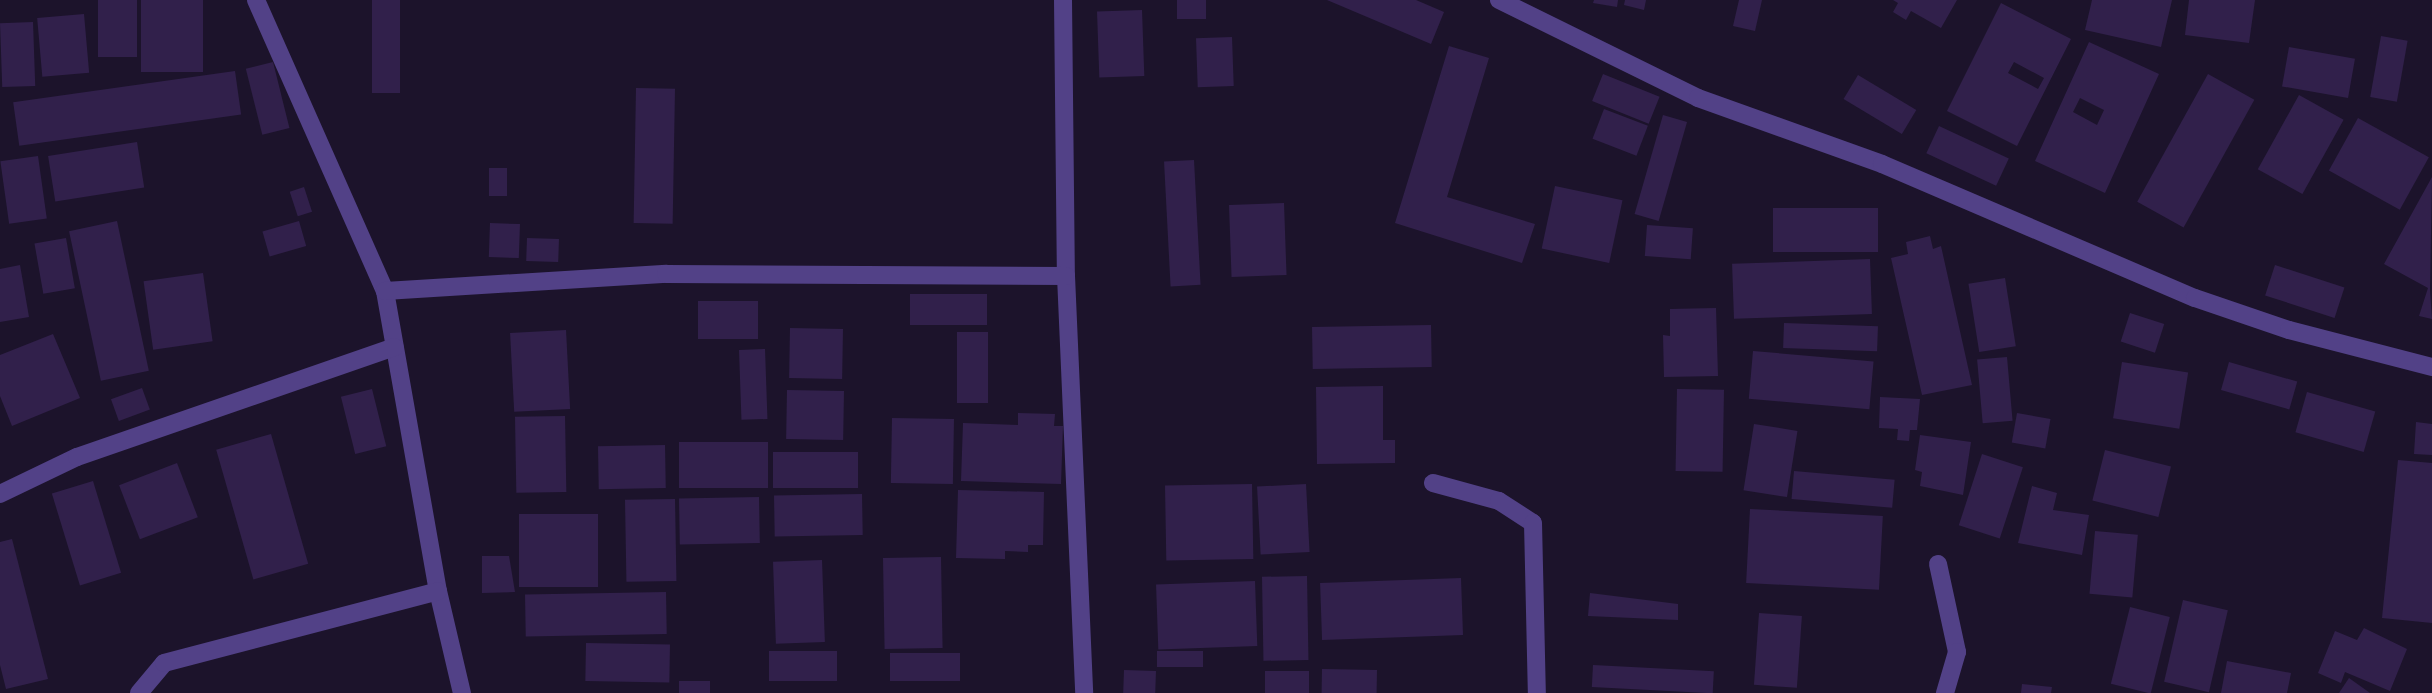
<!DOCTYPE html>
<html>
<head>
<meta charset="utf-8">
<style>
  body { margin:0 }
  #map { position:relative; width:2432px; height:693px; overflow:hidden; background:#1c132b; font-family:Barlow,sans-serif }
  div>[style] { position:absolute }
  .building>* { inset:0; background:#31204b; transform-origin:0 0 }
  .street>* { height:18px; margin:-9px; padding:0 9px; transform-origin:9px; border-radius:9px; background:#524187 }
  span { translate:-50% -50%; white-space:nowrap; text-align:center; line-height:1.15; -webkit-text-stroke:7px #1c132b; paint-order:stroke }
</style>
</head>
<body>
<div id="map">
  <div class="building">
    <div style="left:98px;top:0;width:39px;height:57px"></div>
    <div style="left:141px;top:0;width:62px;height:72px"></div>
    <div style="left:372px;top:0;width:28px;height:93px"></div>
    <div style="left:1177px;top:0;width:29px;height:19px"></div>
    <div style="clip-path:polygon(1327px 0,1416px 0,1444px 12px,1431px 44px)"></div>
    <div style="clip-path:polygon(1594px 0,1618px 0,1617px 7px,1593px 3px)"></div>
    <div style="clip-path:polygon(1625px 0,1646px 0,1644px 10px,1624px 5px)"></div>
    <div style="clip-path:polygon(1739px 0,1762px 0,1755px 31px,1733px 26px)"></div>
    <div style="clip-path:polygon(1893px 0,1957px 0,1941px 28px,1911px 11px,1906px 20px,1893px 12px,1898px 3px)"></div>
    <div style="clip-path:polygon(2092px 0,2172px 0,2161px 47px,2085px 30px)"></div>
    <div style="clip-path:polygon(2189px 0,2255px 0,2249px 43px,2185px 35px)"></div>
    <div style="clip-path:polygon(evenodd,2001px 3px,2071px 39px,2017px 146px,1947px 111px,2001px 3px,2014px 62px,2044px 78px,2038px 89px,2008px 73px,2014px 62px)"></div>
    <div style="left:1142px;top:10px;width:66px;height:45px;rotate:88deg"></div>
    <div style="left:84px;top:14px;width:59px;height:47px;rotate:85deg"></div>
    <div style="left:33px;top:22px;width:64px;height:33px;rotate:88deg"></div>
    <div style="left:2381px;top:36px;width:27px;height:62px;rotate:10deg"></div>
    <div style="left:1232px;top:37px;width:49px;height:36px;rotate:88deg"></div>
    <div style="clip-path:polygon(evenodd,2089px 42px,2159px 74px,2105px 193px,2035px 161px,2089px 42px,2080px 98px,2104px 110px,2097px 125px,2073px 112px,2080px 98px)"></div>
    <div style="clip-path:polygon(1449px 46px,1489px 58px,1447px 197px,1535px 224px,1522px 263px,1395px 223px)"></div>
    <div style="left:2289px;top:47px;width:67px;height:40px;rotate:10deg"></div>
    <div style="left:273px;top:62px;width:68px;height:28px;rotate:76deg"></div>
    <div style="left:235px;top:71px;width:44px;height:224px;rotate:82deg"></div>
    <div style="left:1603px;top:74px;width:61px;height:29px;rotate:22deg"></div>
    <div style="left:2208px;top:74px;width:53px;height:146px;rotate:29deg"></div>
    <div style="left:1858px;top:75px;width:68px;height:28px;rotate:31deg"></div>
    <div style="left:636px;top:88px;width:39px;height:135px;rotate:1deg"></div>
    <div style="left:2299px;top:95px;width:51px;height:85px;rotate:29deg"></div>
    <div style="left:1604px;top:109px;width:47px;height:32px;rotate:21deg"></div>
    <div style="left:1663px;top:115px;width:25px;height:103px;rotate:16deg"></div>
    <div style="left:2358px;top:118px;width:81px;height:60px;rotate:29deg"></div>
    <div style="left:1939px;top:126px;width:77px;height:30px;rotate:25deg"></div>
    <div style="left:137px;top:142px;width:46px;height:90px;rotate:81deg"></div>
    <div style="left:38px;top:156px;width:63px;height:38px;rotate:82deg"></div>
    <div style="left:1194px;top:160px;width:125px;height:30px;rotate:87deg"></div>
    <div style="left:489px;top:168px;width:18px;height:28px"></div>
    <div style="clip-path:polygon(2432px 177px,2430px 290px,2432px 319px,2419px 316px,2428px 288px,2384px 264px)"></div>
    <div style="left:1555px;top:186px;width:69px;height:64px;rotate:12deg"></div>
    <div style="left:304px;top:187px;width:26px;height:15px;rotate:72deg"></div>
    <div style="left:1284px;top:203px;width:72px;height:55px;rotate:88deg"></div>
    <div style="left:1878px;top:208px;width:44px;height:105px;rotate:90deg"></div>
    <div style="left:117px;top:221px;width:153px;height:49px;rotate:78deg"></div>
    <div style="left:299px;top:221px;width:26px;height:38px;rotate:74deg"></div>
    <div style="left:490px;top:223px;width:30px;height:34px;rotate:2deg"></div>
    <div style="left:1647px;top:225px;width:46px;height:31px;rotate:4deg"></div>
    <div style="clip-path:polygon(1930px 236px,1933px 249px,1941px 246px,1972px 385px,1922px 395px,1891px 258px,1908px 254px,1906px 242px)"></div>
    <div style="left:66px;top:238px;width:51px;height:32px;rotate:80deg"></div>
    <div style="left:527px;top:238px;width:32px;height:23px;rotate:2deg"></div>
    <div style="left:1870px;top:259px;width:55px;height:138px;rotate:88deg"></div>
    <div style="clip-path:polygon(20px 265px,29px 317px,0 322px,0 269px)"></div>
    <div style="left:2275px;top:265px;width:73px;height:32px;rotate:18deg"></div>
    <div style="left:203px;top:273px;width:69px;height:60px;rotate:82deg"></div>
    <div style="left:2005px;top:278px;width:69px;height:37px;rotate:81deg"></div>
    <div style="left:987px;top:294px;width:31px;height:77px;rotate:90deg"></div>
    <div style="left:698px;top:301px;width:60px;height:38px"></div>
    <div style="clip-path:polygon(1716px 308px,1718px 376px,1664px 377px,1663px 335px,1670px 336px,1670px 309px)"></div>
    <div style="left:2130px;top:313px;width:36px;height:30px;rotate:18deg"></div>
    <div style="left:1784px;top:323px;width:94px;height:25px;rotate:2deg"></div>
    <div style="left:1431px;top:325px;width:42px;height:119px;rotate:89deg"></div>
    <div style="left:790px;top:328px;width:53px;height:50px;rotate:1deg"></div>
    <div style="left:566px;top:330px;width:79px;height:56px;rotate:87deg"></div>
    <div style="left:957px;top:332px;width:31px;height:71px"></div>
    <div style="clip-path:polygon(53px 334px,80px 398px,12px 426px,0 396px,0 355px)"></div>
    <div style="left:765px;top:349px;width:70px;height:26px;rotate:88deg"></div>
    <div style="left:1753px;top:351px;width:121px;height:48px;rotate:5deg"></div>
    <div style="left:2007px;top:357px;width:64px;height:30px;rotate:85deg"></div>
    <div style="left:2122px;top:362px;width:67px;height:57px;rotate:9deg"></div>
    <div style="left:2229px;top:362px;width:71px;height:29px;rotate:16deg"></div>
    <div style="clip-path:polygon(1383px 386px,1383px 440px,1395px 440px,1395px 463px,1317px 464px,1316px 387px)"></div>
    <div style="left:142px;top:388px;width:23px;height:33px;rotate:70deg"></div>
    <div style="left:372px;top:389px;width:59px;height:32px;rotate:76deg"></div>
    <div style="left:1677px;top:389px;width:47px;height:82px;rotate:1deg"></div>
    <div style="left:787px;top:390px;width:57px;height:49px;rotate:1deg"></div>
    <div style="left:2307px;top:392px;width:71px;height:42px;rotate:16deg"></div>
    <div style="clip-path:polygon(1880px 397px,1920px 399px,1917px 430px,1910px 430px,1909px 441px,1897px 440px,1898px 429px,1879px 428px)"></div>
    <div style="clip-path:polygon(1018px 413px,1055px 414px,1054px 426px,1063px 426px,1061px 484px,961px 481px,963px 423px,1018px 425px)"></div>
    <div style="left:2017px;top:413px;width:34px;height:30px;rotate:10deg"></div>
    <div style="left:565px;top:416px;width:76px;height:50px;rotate:89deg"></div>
    <div style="left:892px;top:418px;width:62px;height:65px;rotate:1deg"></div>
    <div style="clip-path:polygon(2416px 422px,2432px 424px,2432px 455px,2414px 454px)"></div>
    <div style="left:1754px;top:424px;width:44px;height:67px;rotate:9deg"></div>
    <div style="left:271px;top:434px;width:135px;height:57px;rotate:74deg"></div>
    <div style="clip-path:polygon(1920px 435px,1971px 442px,1963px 495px,1920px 486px,1922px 472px,1915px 470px)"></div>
    <div style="left:768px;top:442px;width:46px;height:89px;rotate:90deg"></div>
    <div style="left:665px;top:445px;width:43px;height:67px;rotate:89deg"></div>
    <div style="left:2105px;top:450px;width:68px;height:52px;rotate:14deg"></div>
    <div style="left:858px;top:452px;width:36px;height:85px;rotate:90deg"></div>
    <div style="left:1982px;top:454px;width:43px;height:75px;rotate:18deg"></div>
    <div style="clip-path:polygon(2398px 460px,2432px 463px,2432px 623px,2382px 618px)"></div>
    <div style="left:177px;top:463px;width:58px;height:62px;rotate:69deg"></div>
    <div style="left:1794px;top:471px;width:101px;height:28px;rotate:5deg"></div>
    <div style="left:93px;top:481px;width:96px;height:43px;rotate:73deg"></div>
    <div style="left:1252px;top:484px;width:75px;height:87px;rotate:89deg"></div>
    <div style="left:1306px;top:484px;width:68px;height:49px;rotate:87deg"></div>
    <div style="clip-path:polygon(2032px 486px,2057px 493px,2053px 510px,2089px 515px,2082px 555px,2018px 543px)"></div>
    <div style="clip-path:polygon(958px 490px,1044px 492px,1043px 545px,1028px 545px,1028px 552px,1005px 551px,1005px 559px,956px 558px)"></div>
    <div style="left:862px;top:494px;width:41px;height:88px;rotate:89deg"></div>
    <div style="left:759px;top:497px;width:46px;height:80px;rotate:89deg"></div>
    <div style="left:675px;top:499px;width:82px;height:50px;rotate:89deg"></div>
    <div style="left:1750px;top:509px;width:133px;height:74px;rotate:3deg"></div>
    <div style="left:598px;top:514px;width:73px;height:79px;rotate:90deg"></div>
    <div style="left:2095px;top:531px;width:43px;height:63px;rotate:5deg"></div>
    <div style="clip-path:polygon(12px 539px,48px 679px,6px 689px,0 665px,0 542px)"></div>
    <div style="clip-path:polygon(482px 556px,509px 556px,515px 592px,482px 593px)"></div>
    <div style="left:941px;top:557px;width:91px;height:58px;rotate:89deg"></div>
    <div style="left:822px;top:560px;width:82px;height:49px;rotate:88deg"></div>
    <div style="left:1307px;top:576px;width:84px;height:45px;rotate:89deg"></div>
    <div style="left:1461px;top:578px;width:57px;height:141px;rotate:88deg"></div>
    <div style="left:1255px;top:581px;width:65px;height:99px;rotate:88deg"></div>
    <div style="left:666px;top:592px;width:42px;height:141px;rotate:89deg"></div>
    <div style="clip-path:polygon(1590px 593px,1678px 604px,1678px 620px,1588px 616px)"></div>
    <div style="left:2183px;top:600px;width:46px;height:84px;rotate:13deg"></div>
    <div style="left:2130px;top:607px;width:41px;height:79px;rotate:14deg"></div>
    <div style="left:1759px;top:613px;width:43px;height:72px;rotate:4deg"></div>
    <div style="clip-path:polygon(2364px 628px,2407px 649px,2390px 691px,2345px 672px,2341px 683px,2318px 673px,2335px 631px,2357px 640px)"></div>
    <div style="left:586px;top:643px;width:84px;height:38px;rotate:1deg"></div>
    <div style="left:837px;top:651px;width:30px;height:68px;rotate:90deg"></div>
    <div style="left:1157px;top:651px;width:46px;height:16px"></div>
    <div style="left:960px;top:653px;width:28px;height:70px;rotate:90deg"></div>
    <div style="clip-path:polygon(2227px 661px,2291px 673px,2287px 693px,2221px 693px)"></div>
    <div style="left:1593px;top:665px;width:121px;height:22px;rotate:3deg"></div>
    <div style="left:1322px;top:669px;width:55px;height:24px;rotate:1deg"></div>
    <div style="left:1124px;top:670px;width:32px;height:23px;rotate:2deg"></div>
    <div style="left:1309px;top:671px;width:22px;height:44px;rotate:90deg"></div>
    <div style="clip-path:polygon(2349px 678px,2370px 693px,2339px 693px)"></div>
    <div style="left:679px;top:681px;width:31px;height:12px"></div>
    <div style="clip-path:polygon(2022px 684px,2052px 687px,2051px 693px,2021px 693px)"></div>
  </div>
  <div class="street">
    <div style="left:256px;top:0;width:318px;rotate:66.1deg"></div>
    <div style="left:385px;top:291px;width:305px;rotate:80deg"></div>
    <div style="left:438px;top:591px;width:105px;rotate:76.8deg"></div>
    <div style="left:1063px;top:0;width:276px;rotate:89.4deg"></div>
    <div style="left:1066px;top:276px;width:417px;rotate:87.5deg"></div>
    <div style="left:1499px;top:0;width:222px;rotate:26.2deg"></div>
    <div style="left:1698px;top:98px;width:195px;rotate:19.7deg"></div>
    <div style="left:1882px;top:164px;width:340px;rotate:23.2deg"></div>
    <div style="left:2195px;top:298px;width:99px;rotate:18.8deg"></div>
    <div style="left:2289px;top:330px;width:148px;rotate:14.5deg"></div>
    <div style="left:385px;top:291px;width:282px;rotate:-3.5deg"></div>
    <div style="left:666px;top:274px;width:400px;rotate:0.3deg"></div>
    <div style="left:1433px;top:483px;width:68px;rotate:15.3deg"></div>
    <div style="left:1499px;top:501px;width:40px;rotate:32.9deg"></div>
    <div style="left:1533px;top:523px;width:170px;rotate:88.7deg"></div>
    <div style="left:0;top:494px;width:85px;rotate:-25.7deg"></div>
    <div style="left:77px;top:457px;width:336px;rotate:-19.1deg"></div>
    <div style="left:1938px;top:564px;width:90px;rotate:77.8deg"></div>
    <div style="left:1957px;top:652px;width:43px;rotate:106.3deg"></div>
    <div style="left:139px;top:693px;width:39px;rotate:-50deg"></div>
    <div style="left:164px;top:663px;width:283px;rotate:-14.7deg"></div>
  </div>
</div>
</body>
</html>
